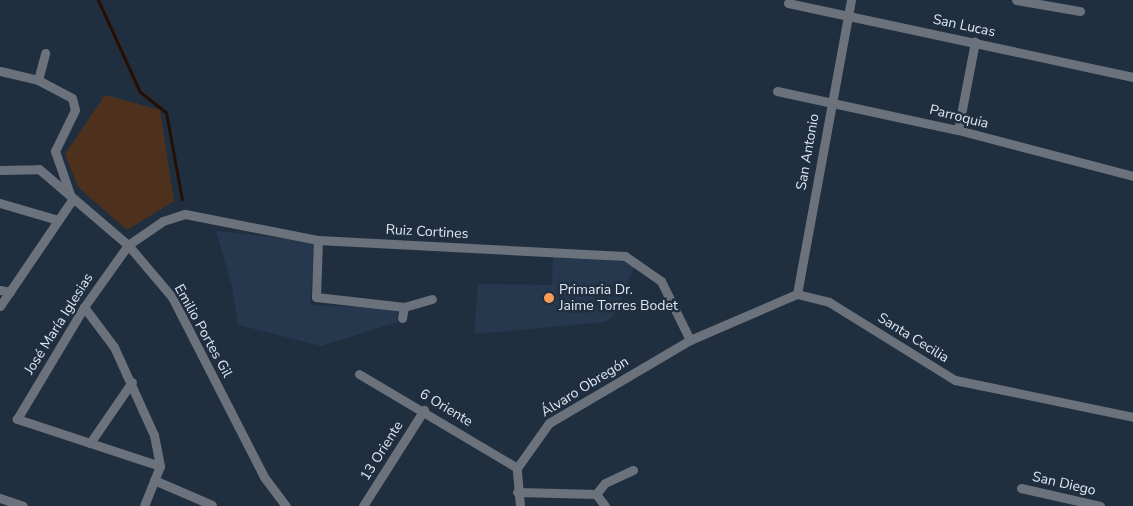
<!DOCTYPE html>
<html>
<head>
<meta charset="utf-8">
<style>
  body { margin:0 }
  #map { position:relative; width:1133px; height:506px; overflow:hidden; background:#202f40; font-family:"Nunito Sans",sans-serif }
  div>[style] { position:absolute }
  .built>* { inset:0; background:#25384e }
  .green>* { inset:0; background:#4e311c }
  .stream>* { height:3px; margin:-1.5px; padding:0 1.5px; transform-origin:1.5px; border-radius:1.5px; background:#260e00 }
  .street>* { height:9px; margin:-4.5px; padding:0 4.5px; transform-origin:4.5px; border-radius:4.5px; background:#6b727b }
  .dots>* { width:14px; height:14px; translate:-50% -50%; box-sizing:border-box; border:2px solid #202f40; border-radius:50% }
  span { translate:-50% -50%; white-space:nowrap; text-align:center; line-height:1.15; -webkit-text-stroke:5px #202f40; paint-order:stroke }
  .street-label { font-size:14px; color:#dee7f3 }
  .poi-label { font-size:14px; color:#dee7f3 }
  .left { translate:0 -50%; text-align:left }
</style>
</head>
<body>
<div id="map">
  <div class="built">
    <div style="clip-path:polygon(216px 231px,315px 242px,310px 305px,397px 308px,398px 322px,321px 346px,238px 325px,232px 287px)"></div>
    <div style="clip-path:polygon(553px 255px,623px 262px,634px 267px,615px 315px,605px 322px,474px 334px,478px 284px,552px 285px)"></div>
  </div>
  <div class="green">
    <div style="clip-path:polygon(105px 95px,160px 110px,174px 201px,127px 230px,78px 187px,65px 154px)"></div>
  </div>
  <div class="stream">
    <div style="left:98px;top:0;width:101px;rotate:65.5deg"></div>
    <div style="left:140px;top:92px;width:33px;rotate:38deg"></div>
    <div style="left:166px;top:112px;width:89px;rotate:79.7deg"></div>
  </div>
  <div class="street">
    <div style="left:1016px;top:0;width:65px;rotate:9.8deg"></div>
    <div style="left:788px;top:3px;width:353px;rotate:12.1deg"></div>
    <div style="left:0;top:71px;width:39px;rotate:13deg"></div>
    <div style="left:38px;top:80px;width:38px;rotate:28deg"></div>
    <div style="left:72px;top:98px;width:12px;rotate:76deg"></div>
    <div style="left:75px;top:110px;width:46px;rotate:116deg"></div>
    <div style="left:55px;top:151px;width:52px;rotate:70.9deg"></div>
    <div style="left:38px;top:80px;width:28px;rotate:-75deg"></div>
    <div style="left:777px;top:91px;width:185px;rotate:12.2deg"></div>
    <div style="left:958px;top:130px;width:181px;rotate:14.7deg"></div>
    <div style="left:958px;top:130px;width:90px;rotate:-79.1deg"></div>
    <div style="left:0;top:170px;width:39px;rotate:-1deg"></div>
    <div style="left:39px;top:169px;width:117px;rotate:40.5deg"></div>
    <div style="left:128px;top:245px;width:68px;rotate:49.8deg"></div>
    <div style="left:172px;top:297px;width:202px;rotate:62.9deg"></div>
    <div style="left:264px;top:477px;width:36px;rotate:53deg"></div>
    <div style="left:0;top:203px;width:60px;rotate:16.3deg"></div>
    <div style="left:318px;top:240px;width:57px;rotate:92deg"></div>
    <div style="left:316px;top:297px;width:89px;rotate:6.5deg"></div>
    <div style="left:404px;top:307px;width:29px;rotate:-16deg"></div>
    <div style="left:0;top:290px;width:10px;rotate:11deg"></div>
    <div style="left:797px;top:294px;width:299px;rotate:-79.6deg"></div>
    <div style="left:0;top:306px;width:128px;rotate:-55.8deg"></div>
    <div style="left:84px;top:307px;width:50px;rotate:53.1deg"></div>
    <div style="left:114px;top:347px;width:97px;rotate:65.6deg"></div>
    <div style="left:154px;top:435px;width:32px;rotate:79deg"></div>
    <div style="left:160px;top:466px;width:43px;rotate:111.8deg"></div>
    <div style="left:402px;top:318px;width:11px;rotate:-80deg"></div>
    <div style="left:359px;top:374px;width:184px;rotate:30.7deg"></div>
    <div style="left:90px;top:443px;width:74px;rotate:-55.5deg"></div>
    <div style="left:160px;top:466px;width:151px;rotate:-161.8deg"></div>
    <div style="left:17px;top:419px;width:131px;rotate:-59.1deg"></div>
    <div style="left:84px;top:307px;width:76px;rotate:-54.6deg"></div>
    <div style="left:128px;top:245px;width:42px;rotate:-34.4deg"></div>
    <div style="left:163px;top:221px;width:23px;rotate:-18deg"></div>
    <div style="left:185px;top:214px;width:136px;rotate:11.1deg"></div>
    <div style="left:318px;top:240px;width:307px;rotate:3deg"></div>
    <div style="left:625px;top:256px;width:44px;rotate:34.8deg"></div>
    <div style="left:661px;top:281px;width:66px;rotate:63.8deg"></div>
    <div style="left:154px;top:480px;width:63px;rotate:23.3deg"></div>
    <div style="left:1021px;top:488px;width:81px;rotate:12.8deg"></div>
    <div style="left:517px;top:492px;width:79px;rotate:1.5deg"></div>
    <div style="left:596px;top:494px;width:14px;rotate:-51deg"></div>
    <div style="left:605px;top:483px;width:31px;rotate:-25deg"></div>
    <div style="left:596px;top:494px;width:15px;rotate:53deg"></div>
    <div style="left:0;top:498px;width:24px;rotate:19deg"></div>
    <div style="left:363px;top:506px;width:114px;rotate:-57.6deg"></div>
    <div style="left:520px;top:506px;width:38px;rotate:-95deg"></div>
    <div style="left:517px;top:468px;width:55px;rotate:-54.6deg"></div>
    <div style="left:549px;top:423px;width:164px;rotate:-30.5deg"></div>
    <div style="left:690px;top:340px;width:116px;rotate:-23.3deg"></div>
    <div style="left:797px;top:294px;width:33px;rotate:14deg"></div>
    <div style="left:829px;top:302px;width:148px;rotate:31.8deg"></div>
    <div style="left:955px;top:380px;width:182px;rotate:11.7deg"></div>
  </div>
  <div class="dots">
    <div style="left:549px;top:298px;background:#fd9c55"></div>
  </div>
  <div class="street-label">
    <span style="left:964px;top:26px;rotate:12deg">San Lucas</span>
    <span style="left:959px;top:117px;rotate:14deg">Parroquia</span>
    <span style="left:808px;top:152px;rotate:-80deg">San Antonio</span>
    <span style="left:427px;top:232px;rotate:3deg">Ruiz Cortines</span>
    <span style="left:59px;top:324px;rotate:-58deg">José María Iglesias</span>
    <span style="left:203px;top:331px;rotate:61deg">Emilio Portes Gil</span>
    <span style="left:913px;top:338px;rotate:32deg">Santa Cecilia</span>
    <span style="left:585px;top:387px;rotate:-32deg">Álvaro Obregón</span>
    <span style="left:446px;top:408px;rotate:31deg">6 Oriente</span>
    <span style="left:382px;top:451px;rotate:-58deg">13 Oriente</span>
    <span style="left:1064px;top:484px;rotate:13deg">San Diego</span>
  </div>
  <div class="poi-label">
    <span class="left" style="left:559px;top:298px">Primaria Dr.<br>Jaime Torres Bodet</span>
  </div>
</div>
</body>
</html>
